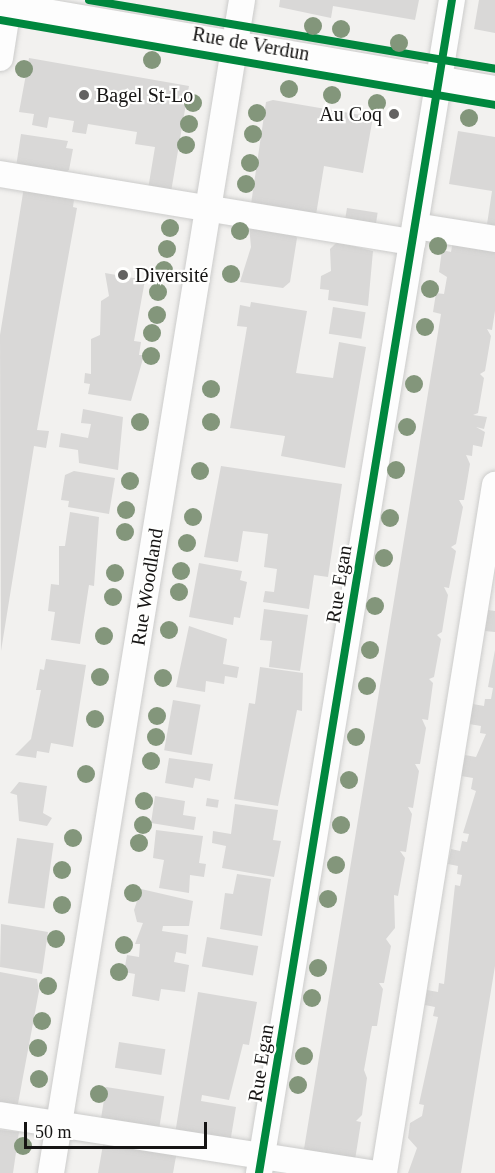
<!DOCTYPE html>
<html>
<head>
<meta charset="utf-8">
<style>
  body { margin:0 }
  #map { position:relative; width:495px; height:1173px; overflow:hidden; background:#f2f1ef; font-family:"Times New Roman",serif }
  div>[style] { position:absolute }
  .building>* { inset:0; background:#d9d8d7; transform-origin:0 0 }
  .roads { filter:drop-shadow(0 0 2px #cccccb) drop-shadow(0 0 2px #cccccb) }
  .minor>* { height:26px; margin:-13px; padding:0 13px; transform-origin:13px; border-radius:13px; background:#fdfdfd }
  .cycleway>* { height:8px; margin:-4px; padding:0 4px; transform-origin:4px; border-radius:4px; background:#00873e }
  .trees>* { width:18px; height:18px; margin:-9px; border-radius:50%; background:#83967b }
  .dots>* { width:16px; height:16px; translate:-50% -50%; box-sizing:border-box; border:3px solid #fffffe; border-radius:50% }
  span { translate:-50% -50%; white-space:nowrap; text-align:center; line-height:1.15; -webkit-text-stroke:4.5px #fffffe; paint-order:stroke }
  .street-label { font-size:20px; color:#161514 }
  .poi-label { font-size:20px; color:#161514 }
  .left { translate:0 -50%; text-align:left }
  .right { translate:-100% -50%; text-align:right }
  .scale { position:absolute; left:24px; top:1122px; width:183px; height:27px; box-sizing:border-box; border:3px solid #161514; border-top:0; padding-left:8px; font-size:18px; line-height:21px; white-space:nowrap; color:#161514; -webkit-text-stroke:4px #fffffe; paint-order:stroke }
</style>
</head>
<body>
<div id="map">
  <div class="building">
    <div style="clip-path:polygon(280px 0,419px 0,415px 20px,333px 6px,331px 18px,279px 7px)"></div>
    <div style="clip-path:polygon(479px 0,495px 0,495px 33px,474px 29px)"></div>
    <div style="clip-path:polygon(29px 58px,189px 86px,171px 192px,148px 189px,155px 147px,135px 144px,137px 132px,88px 124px,86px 134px,72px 132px,74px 121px,49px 117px,47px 128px,32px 125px,34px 114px,19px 112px)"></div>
    <div style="clip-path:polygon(273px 100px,373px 117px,363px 173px,324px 166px,316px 215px,251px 204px,266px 102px)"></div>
    <div style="clip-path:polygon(458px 131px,495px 137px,495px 233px,486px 231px,492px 191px,449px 184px)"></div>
    <div style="clip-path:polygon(21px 134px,68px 141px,66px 148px,73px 149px,69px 170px,62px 174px,16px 167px)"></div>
    <div style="clip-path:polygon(24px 187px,75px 193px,73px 207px,77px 208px,37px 430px,49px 431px,46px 448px,34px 446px,1px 651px,0 335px)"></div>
    <div style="left:347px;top:208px;width:31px;height:14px;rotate:9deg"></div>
    <div style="clip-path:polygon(249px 225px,293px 231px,297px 238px,290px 282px,283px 288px,240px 282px,251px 247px)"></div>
    <div style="clip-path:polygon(453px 241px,495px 248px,495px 311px,492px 330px,487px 329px,491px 336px,485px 371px,480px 374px,484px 378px,478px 413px,473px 415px,487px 417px,484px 429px,476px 427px,485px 432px,482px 447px,473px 445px,472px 456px,466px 455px,470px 464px,464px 500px,459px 500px,463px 507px,456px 544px,451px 547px,456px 551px,449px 588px,444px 587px,448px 595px,442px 632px,437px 635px,441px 639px,434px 677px,429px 679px,433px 683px,428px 720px,422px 719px,426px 728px,420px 764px,415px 764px,419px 771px,413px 808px,408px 807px,412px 814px,406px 852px,400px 851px,405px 858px,398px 896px,394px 895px,395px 928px,386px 939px,391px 946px,384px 983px,379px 983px,383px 989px,377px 1026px,372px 1026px,364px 1070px,367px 1078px,362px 1115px,356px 1121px,361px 1122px,355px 1160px,303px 1155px,441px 314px,433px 312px,436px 293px,444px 294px,447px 277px,439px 272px,442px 250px,451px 252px)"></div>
    <div style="clip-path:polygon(337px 242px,373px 251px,368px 306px,328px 300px,329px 290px,320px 289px,321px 276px,331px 271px,330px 249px)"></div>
    <div style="clip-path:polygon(105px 273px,145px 280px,134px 341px,141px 342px,139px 355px,144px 355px,131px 401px,88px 394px,90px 384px,84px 383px,85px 373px,91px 374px,91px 339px,100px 335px,101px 301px,109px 296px)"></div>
    <div style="clip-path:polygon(251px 302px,307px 311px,296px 373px,333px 378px,339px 342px,366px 347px,345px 468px,281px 456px,285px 436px,230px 428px,247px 327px,237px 326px,240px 305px,250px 307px)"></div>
    <div style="left:333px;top:307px;width:33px;height:27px;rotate:9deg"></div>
    <div style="clip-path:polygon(83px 409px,123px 417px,118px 470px,79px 463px,78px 450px,59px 447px,61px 433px,88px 438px,91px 424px,81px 423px)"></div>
    <div style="clip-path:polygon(221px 466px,342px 484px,328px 577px,314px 575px,309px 609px,263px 602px,265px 591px,274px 592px,277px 569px,264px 567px,268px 534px,243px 531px,238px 562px,204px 557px)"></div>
    <div style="clip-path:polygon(74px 471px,115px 478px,109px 514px,68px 507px,69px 501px,61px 500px,65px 475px)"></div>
    <div style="clip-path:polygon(70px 512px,99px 517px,94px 586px,89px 585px,80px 644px,51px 640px,55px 612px,48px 611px,51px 584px,59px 585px,59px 546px,65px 546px)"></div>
    <div style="clip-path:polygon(199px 563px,242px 571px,240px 580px,247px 582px,240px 618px,234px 617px,233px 625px,189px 617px)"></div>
    <div style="clip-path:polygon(264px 609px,308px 615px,300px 671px,269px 667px,272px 641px,260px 640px)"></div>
    <div style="clip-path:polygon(488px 610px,495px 611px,495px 632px,485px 631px)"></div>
    <div style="clip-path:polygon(189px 626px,227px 639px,223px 664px,239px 667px,237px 678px,225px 676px,224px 684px,206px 681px,205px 692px,176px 687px)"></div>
    <div style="clip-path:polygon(495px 650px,495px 966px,470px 1119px,461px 1173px,408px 1173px,417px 1148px,408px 1138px,410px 1123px,422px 1116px,424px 1105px,419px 1104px,438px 1017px,433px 1016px,435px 1007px,425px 1005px,427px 990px,438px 992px,439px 983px,444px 984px,455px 885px,460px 886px,462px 875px,457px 874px,458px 866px,448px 864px,451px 849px,460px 851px,462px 841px,467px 842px,469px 834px,463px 833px,476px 791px,471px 789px,473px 778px,461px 776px,465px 755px,476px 757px,486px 734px,480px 733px,481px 726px,469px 724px,473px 704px,484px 706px,485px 699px,491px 699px,493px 688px,488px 687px)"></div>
    <div style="clip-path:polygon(46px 659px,86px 665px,73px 747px,51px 743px,49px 753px,37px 751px,36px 758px,15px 755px,31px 739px,41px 690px,36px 690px,40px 669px,44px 670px)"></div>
    <div style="clip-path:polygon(260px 667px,303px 673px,302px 711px,297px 710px,278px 806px,234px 799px,249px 703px,255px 704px)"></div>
    <div style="left:173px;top:700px;width:28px;height:51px;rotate:10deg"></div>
    <div style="clip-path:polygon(169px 758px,213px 764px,210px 781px,195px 778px,193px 788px,165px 783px)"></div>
    <div style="clip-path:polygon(19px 782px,47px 786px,43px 813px,52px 818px,47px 826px,19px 821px,17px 795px,10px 793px)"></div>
    <div style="clip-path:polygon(155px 796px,185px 801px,183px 815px,196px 817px,194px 830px,151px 823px)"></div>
    <div style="left:207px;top:798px;width:12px;height:8px;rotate:9deg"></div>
    <div style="clip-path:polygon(235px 804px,278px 810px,273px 840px,281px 841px,274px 877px,222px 868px,226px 846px,212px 843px,213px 831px,231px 834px)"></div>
    <div style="clip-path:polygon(156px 830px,203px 836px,199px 863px,206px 864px,204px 877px,190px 875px,189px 893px,159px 888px,164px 860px,153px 858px)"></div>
    <div style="left:17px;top:838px;width:37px;height:66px;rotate:8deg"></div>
    <div style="clip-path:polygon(237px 874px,271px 879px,262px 936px,220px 929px,225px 893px,233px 894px)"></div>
    <div style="clip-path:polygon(141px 889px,193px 901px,189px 926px,163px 926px,162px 931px,188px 935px,186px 954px,176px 952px,174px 962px,189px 965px,185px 992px,161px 989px,159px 1001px,132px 996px,135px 974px,124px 972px,127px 955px,139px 957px,140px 944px,135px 944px,143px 923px,137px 922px,134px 910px)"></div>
    <div style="clip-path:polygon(1px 924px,48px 932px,42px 974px,0 967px)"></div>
    <div style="left:207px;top:937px;width:52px;height:30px;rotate:10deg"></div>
    <div style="clip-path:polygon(0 972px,37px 979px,39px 991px,17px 1109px,0 1106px)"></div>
    <div style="clip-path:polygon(198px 992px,257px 1002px,249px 1045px,243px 1044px,229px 1100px,202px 1095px,201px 1101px,236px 1107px,230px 1143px,175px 1134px)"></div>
    <div style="left:119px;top:1042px;width:47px;height:26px;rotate:9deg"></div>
    <div style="left:106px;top:1087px;width:59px;height:36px;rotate:9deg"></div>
    <div style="clip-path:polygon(0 1130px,19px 1132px,13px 1173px,0 1173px)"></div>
    <div style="clip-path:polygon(104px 1139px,177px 1151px,173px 1173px,98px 1173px)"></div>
  </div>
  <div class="roads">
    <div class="minor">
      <div style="left:0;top:4px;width:502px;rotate:9.74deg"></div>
      <div style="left:0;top:58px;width:59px;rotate:-81.2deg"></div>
      <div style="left:0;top:174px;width:418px;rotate:9.4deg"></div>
      <div style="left:415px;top:226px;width:81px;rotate:9.2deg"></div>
      <div style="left:0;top:1115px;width:375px;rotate:8.9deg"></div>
      <div style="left:51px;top:1173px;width:1188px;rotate:-80.75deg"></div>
      <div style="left:259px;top:1173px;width:1189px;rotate:-80.66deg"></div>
      <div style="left:384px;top:1173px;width:697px;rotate:-80.84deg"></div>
    </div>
  </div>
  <div class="cycleway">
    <div style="left:89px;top:0;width:412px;rotate:9.6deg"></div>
    <div style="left:0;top:20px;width:502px;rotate:9.74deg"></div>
    <div style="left:259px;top:1173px;width:1189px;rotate:-80.66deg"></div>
  </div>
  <div class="trees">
    <div style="left:313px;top:26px"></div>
    <div style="left:341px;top:29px"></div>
    <div style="left:399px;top:43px"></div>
    <div style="left:152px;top:60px"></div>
    <div style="left:24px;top:69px"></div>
    <div style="left:289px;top:89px"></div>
    <div style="left:332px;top:95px"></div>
    <div style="left:193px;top:103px"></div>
    <div style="left:377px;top:103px"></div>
    <div style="left:257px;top:113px"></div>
    <div style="left:469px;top:118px"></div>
    <div style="left:189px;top:124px"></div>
    <div style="left:253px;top:134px"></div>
    <div style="left:186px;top:145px"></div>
    <div style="left:250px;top:163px"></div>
    <div style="left:246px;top:184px"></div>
    <div style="left:170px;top:228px"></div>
    <div style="left:240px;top:231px"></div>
    <div style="left:438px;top:246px"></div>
    <div style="left:167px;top:249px"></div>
    <div style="left:164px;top:270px"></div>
    <div style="left:231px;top:274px"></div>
    <div style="left:430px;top:289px"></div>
    <div style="left:158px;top:292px"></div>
    <div style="left:157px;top:315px"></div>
    <div style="left:425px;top:327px"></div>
    <div style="left:152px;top:333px"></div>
    <div style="left:151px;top:356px"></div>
    <div style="left:414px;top:384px"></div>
    <div style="left:211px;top:389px"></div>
    <div style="left:140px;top:422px"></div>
    <div style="left:211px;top:422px"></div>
    <div style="left:407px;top:427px"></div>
    <div style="left:396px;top:470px"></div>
    <div style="left:200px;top:471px"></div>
    <div style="left:130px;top:481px"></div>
    <div style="left:126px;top:510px"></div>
    <div style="left:193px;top:517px"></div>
    <div style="left:390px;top:518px"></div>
    <div style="left:125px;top:532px"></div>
    <div style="left:187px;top:543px"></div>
    <div style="left:384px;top:558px"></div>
    <div style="left:181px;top:571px"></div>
    <div style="left:115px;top:573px"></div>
    <div style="left:179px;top:592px"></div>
    <div style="left:113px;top:597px"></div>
    <div style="left:375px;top:606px"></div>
    <div style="left:169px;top:630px"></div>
    <div style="left:104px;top:636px"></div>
    <div style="left:370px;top:650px"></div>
    <div style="left:100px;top:677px"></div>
    <div style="left:163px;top:678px"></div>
    <div style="left:367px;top:686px"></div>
    <div style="left:157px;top:716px"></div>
    <div style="left:95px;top:719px"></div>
    <div style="left:156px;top:737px"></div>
    <div style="left:356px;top:737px"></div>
    <div style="left:151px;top:761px"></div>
    <div style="left:86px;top:774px"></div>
    <div style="left:349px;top:780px"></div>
    <div style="left:144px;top:801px"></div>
    <div style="left:143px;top:825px"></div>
    <div style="left:341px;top:825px"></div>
    <div style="left:73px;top:838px"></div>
    <div style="left:139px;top:843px"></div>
    <div style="left:336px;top:865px"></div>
    <div style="left:62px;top:870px"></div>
    <div style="left:133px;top:893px"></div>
    <div style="left:328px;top:899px"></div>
    <div style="left:62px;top:905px"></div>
    <div style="left:56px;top:939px"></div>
    <div style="left:124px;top:945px"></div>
    <div style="left:318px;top:968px"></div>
    <div style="left:119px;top:972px"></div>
    <div style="left:48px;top:986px"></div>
    <div style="left:312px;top:998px"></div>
    <div style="left:42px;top:1021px"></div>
    <div style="left:38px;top:1048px"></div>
    <div style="left:304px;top:1056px"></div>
    <div style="left:39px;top:1079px"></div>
    <div style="left:298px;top:1085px"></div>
    <div style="left:99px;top:1094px"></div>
    <div style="left:23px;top:1146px"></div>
  </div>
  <div class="dots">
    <div style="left:84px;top:95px;background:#636261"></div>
    <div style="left:394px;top:114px;background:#636261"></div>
    <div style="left:123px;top:275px;background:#636261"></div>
  </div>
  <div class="street-label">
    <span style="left:251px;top:44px;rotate:10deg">Rue de Verdun</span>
    <span style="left:339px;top:584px;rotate:-81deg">Rue Egan</span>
    <span style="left:147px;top:587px;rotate:-81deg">Rue Woodland</span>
    <span style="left:261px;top:1063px;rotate:-81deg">Rue Egan</span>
  </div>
  <div class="poi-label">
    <span class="left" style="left:96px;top:95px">Bagel St-Lo</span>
    <span class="right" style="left:382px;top:114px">Au Coq</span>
    <span class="left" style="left:135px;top:275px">Diversité</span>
  </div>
  <div class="scale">50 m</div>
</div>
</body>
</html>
